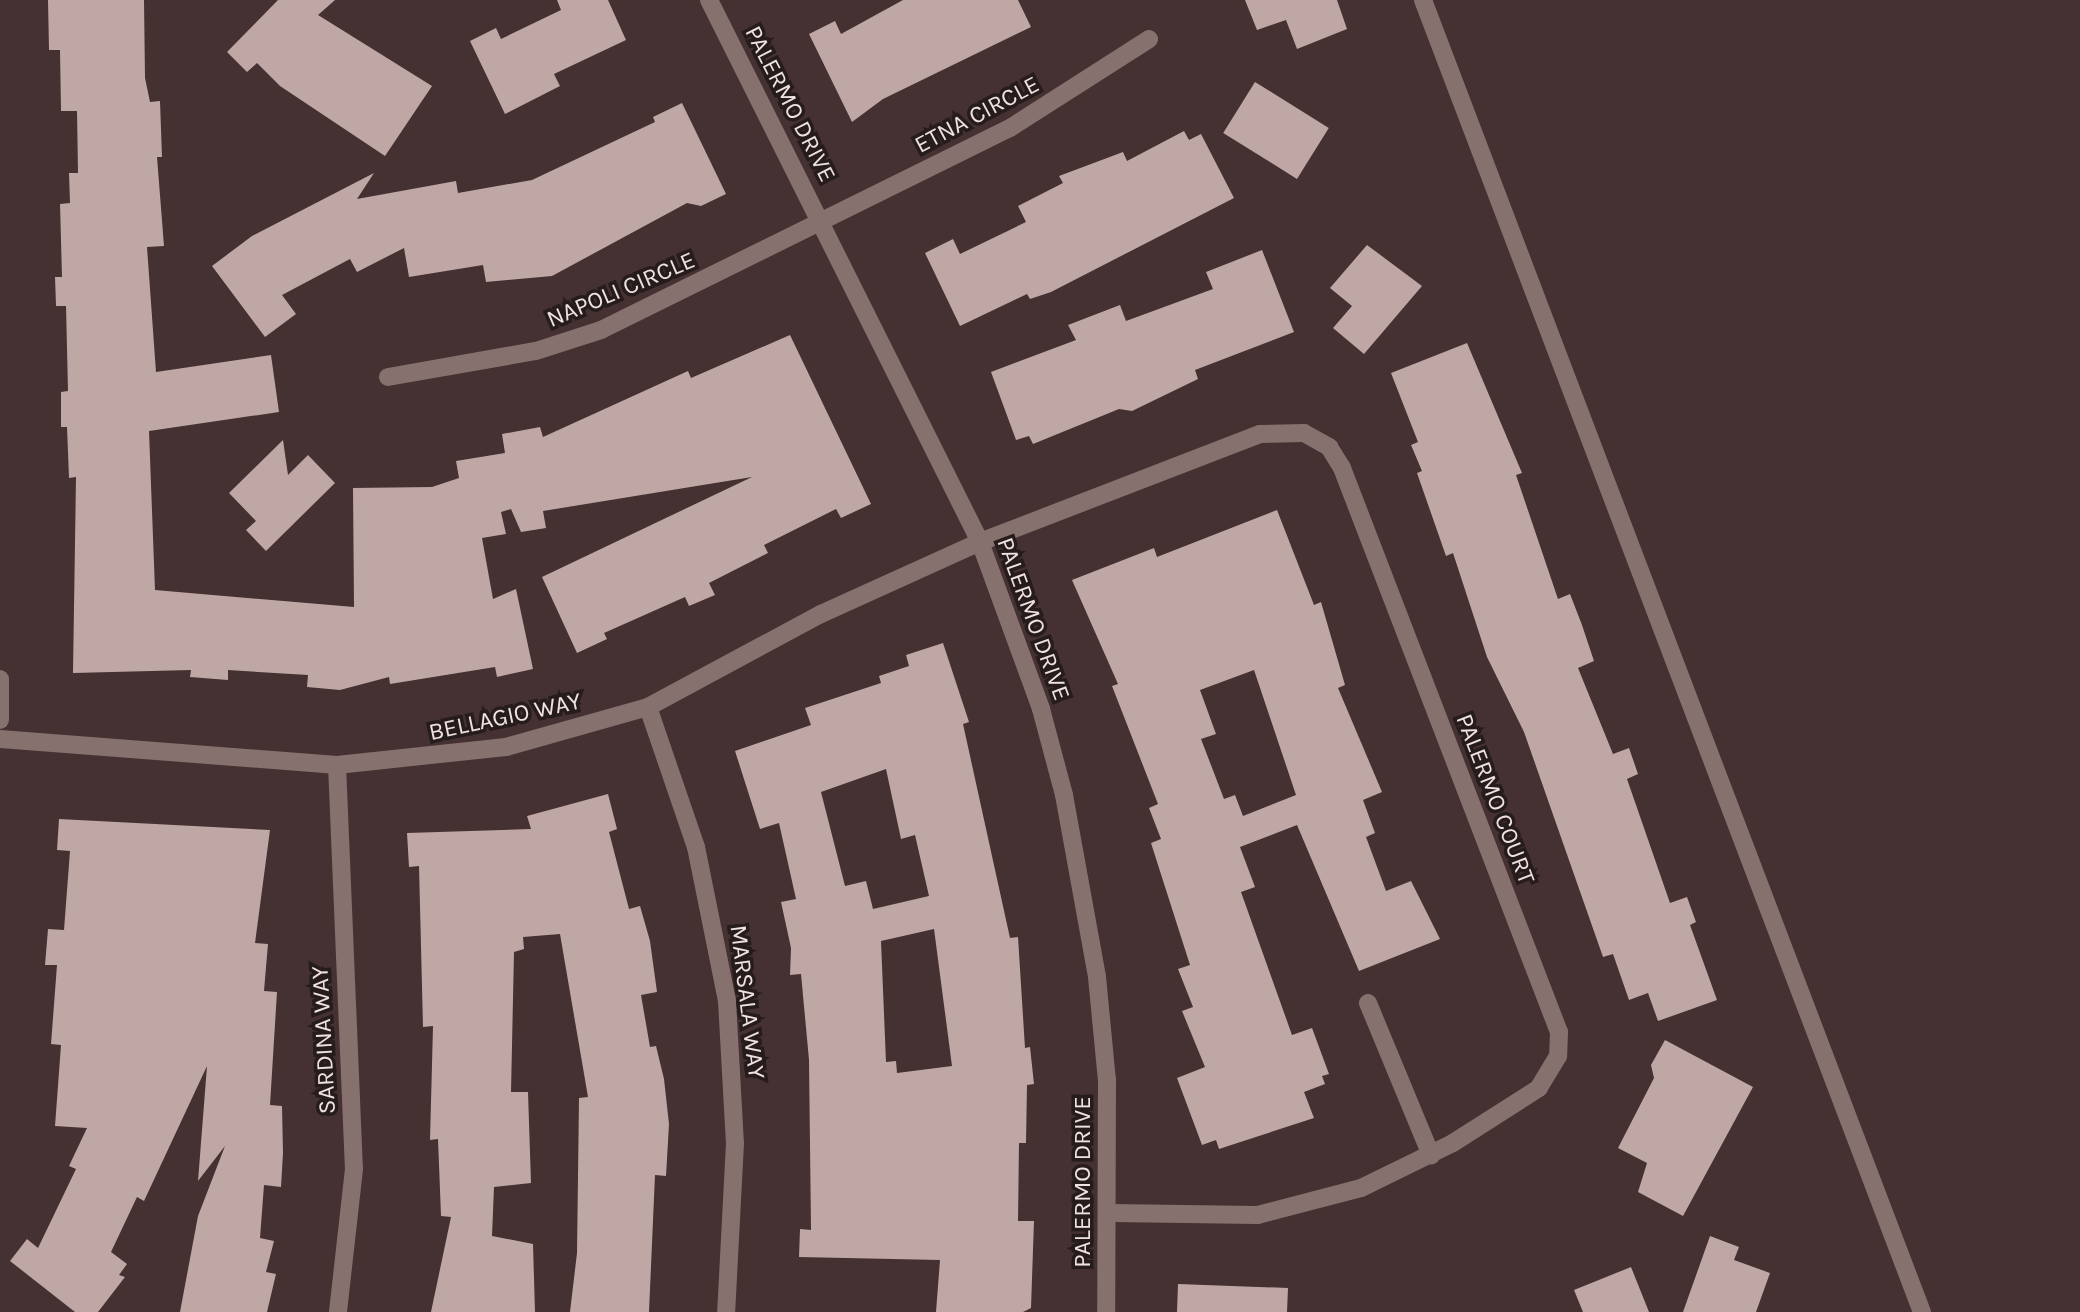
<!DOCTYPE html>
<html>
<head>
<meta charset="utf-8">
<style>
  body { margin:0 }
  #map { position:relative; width:2080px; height:1312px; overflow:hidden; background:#453131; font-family:Karla,sans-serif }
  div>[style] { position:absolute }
  .building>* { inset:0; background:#bfa7a6; transform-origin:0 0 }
  .lane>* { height:18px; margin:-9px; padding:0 9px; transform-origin:9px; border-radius:9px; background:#87716f }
  .street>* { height:18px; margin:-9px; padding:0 9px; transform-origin:9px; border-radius:9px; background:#87716f }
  span { translate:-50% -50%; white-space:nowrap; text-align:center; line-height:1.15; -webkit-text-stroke:7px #251c1b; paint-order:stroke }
  .street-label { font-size:24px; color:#efe2e1 }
</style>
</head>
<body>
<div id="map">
  <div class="building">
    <div style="clip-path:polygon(48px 0,144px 0,145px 78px,150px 102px,160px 101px,162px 157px,157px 157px,164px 246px,147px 247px,156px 372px,271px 355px,279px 412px,149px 431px,155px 590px,354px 607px,353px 488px,432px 487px,459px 478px,456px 461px,505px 453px,502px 434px,540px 427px,543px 437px,688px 371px,691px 378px,790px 335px,871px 504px,841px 518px,836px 509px,764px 545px,768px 553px,709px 583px,715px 595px,689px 606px,685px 597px,604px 633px,607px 639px,577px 653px,542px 577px,752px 477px,543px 511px,546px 528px,521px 532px,511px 509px,501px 512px,506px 534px,482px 538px,493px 599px,516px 589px,533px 669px,497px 677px,495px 667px,390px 684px,389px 677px,340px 690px,307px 687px,308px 675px,228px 670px,228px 680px,190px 677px,191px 670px,73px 673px,76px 477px,69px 478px,67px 427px,61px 427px,61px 392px,68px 391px,66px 306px,56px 306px,55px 277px,62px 277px,60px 204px,70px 203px,69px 173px,78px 173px,77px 111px,61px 111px,60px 50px,49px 50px)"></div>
    <div style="clip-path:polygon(278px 0,335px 0,318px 15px,432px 86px,385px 156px,280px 86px,257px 63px,247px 72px,227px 52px)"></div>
    <div style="clip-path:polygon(557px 0,608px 0,626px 40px,554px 74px,560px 86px,505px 114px,470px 41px,496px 28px,501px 39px,561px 10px)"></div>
    <div style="clip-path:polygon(903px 0,1018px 0,1031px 27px,883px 99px,852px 122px,809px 34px,835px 21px,841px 34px)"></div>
    <div style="clip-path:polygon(1245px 0,1337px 0,1347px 29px,1297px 49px,1286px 20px,1257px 30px)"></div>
    <div style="left:1255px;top:82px;width:87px;height:60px;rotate:32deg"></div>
    <div style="clip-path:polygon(682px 103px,726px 194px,701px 206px,687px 203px,552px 276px,486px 282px,483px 265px,409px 277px,404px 248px,357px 272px,350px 259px,282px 295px,296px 314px,265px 337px,212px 266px,252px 236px,374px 173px,357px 199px,456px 181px,458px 193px,532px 180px,655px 122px,653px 117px)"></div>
    <div style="clip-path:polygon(1184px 131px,1189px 140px,1201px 134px,1234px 198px,1051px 292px,1030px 299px,1027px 294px,960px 326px,925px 253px,953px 239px,960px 254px,1026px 222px,1018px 206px,1063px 183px,1059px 176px,1123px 152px,1127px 161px)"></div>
    <div style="clip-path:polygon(1367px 245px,1422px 286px,1364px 354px,1333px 328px,1352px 306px,1330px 288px)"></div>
    <div style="clip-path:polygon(1262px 250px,1294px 332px,1195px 370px,1198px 379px,1132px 411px,1119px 409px,1033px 444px,1029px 436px,1016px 440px,991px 372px,1076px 340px,1068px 325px,1120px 305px,1126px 321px,1213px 289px,1206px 272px)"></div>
    <div style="clip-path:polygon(1467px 343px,1522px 473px,1516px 475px,1558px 599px,1570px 594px,1582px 625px,1594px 661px,1578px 668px,1613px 754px,1629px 748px,1638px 774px,1627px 779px,1670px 903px,1687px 897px,1696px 922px,1690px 925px,1717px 1000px,1658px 1021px,1648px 993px,1629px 1000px,1613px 954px,1603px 957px,1524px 732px,1487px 657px,1453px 553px,1446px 556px,1417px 473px,1422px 471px,1411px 445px,1418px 442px,1391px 373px)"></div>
    <div style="clip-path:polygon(283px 440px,288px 475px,308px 455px,335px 483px,266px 551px,246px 530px,256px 521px,229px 493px)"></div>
    <div style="clip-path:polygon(evenodd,1277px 510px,1314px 605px,1321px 602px,1345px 685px,1338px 688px,1382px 792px,1363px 800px,1375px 833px,1366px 837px,1386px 891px,1411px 881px,1440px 939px,1359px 971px,1297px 825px,1240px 847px,1255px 887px,1241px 892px,1292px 1035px,1312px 1028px,1329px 1074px,1322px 1076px,1325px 1084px,1304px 1092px,1314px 1118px,1219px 1149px,1216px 1140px,1202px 1145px,1177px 1078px,1205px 1067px,1182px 1011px,1193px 1007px,1178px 969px,1190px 965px,1151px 843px,1161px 839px,1149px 808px,1158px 804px,1112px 686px,1118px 684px,1072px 580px,1154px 548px,1157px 557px,1277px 510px,1254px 670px,1296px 795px,1243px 816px,1235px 795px,1224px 799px,1201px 739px,1216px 734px,1200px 690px,1254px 670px)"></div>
    <div style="clip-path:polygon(evenodd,943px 643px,969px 722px,963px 724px,1010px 938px,1018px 937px,1025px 1048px,1030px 1047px,1034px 1084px,1027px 1085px,1026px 1143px,1019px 1143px,1018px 1221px,1034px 1221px,1031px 1308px,1023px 1312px,936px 1312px,940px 1260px,799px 1257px,800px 1229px,811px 1230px,809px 1060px,801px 974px,790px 975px,791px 948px,781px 902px,796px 899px,779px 823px,760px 829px,735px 751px,811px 725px,805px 708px,881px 683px,879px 676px,909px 666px,906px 655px,943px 643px,886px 769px,901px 839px,915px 835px,929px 896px,873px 909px,866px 881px,845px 886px,821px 792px,886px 769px,943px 643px,934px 929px,952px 1066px,897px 1073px,896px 1061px,886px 1062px,881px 941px,934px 929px)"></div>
    <div style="clip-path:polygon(608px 794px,617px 829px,609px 832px,629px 909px,640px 906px,650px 941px,657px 992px,641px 995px,650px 1047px,656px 1046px,664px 1079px,669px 1124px,666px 1176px,655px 1175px,649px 1312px,570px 1312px,577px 1253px,579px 1098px,588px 1097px,560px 934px,523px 937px,524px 949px,514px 952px,511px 1092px,528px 1092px,531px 1183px,494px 1187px,492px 1236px,533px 1244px,535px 1312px,431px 1312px,451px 1217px,441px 1216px,438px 1139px,430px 1140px,433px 1026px,423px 1027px,419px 866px,409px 867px,407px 833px,531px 829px,527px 816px)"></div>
    <div style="clip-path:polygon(59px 819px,270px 830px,255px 943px,268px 944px,264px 991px,277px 992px,270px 1105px,282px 1106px,283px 1153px,281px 1187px,264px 1185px,260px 1238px,274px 1241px,266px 1272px,276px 1274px,267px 1312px,180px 1312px,198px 1216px,225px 1146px,198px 1181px,207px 1066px,144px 1201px,137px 1197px,111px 1252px,127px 1264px,119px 1275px,125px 1277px,98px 1312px,75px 1312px,10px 1261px,27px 1239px,38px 1248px,76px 1169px,69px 1166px,87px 1128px,55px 1126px,61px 1045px,51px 1044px,57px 965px,45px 965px,48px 929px,64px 930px,70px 851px,57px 850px)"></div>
    <div style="clip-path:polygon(1665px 1040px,1753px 1087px,1683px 1216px,1638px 1192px,1647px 1163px,1618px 1148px,1654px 1078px,1651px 1065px)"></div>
    <div style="clip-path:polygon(1710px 1236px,1739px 1247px,1734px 1260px,1770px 1273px,1756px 1312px,1683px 1312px)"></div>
    <div style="clip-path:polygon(1631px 1267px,1649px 1312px,1583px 1312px,1574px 1290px)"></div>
    <div style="clip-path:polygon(1178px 1284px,1288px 1288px,1287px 1312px,1177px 1312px)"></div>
  </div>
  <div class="lane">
    <div style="left:1368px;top:1003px;width:165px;rotate:67.5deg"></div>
  </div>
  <div class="street">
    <div style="left:709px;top:0;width:606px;rotate:63.43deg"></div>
    <div style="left:980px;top:542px;width:178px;rotate:69.9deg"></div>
    <div style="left:1041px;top:709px;width:89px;rotate:75deg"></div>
    <div style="left:1064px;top:795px;width:185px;rotate:79.7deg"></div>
    <div style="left:1097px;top:977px;width:103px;rotate:84.5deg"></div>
    <div style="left:1107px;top:1080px;width:232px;rotate:90.2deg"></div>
    <div style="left:1423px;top:0;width:1404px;rotate:69.18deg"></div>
    <div style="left:388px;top:377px;width:150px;rotate:-10deg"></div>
    <div style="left:536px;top:351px;width:68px;rotate:-17.9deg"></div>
    <div style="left:601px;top:330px;width:456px;rotate:-26.3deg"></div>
    <div style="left:1010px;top:128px;width:165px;rotate:-32.6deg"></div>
    <div style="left:0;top:679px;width:41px;rotate:90deg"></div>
    <div style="left:648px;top:707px;width:148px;rotate:71.1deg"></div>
    <div style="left:696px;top:847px;width:157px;rotate:78.6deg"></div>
    <div style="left:727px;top:1001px;width:142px;rotate:86.8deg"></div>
    <div style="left:735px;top:1143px;width:169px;rotate:93deg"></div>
    <div style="left:0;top:739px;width:338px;rotate:4.4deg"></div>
    <div style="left:337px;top:765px;width:170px;rotate:-6.1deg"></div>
    <div style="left:506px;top:747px;width:148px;rotate:-15.7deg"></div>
    <div style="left:648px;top:707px;width:196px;rotate:-28.3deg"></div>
    <div style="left:821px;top:614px;width:175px;rotate:-24.4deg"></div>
    <div style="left:980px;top:542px;width:300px;rotate:-21.1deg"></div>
    <div style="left:1260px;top:434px;width:44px;rotate:-1.3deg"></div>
    <div style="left:1304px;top:433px;width:29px;rotate:29deg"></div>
    <div style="left:1329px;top:447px;width:25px;rotate:58deg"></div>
    <div style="left:1342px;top:468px;width:604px;rotate:68.96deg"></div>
    <div style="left:1559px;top:1032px;width:24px;rotate:92deg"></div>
    <div style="left:1558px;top:1056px;width:37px;rotate:121deg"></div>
    <div style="left:1539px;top:1088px;width:102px;rotate:147.4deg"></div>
    <div style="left:1453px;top:1143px;width:102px;rotate:153.9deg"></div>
    <div style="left:1361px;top:1188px;width:107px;rotate:165.4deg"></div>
    <div style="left:1257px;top:1215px;width:146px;rotate:-179.2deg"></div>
    <div style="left:337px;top:765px;width:404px;rotate:87.6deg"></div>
    <div style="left:354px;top:1169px;width:144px;rotate:96.4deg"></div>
  </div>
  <div class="street-label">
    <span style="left:790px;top:104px;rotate:63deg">PALERMO DRIVE</span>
    <span style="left:977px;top:115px;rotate:-28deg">ETNA CIRCLE</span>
    <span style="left:621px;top:290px;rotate:-23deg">NAPOLI CIRCLE</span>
    <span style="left:1033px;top:619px;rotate:70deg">PALERMO DRIVE</span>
    <span style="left:505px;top:717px;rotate:-12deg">BELLAGIO WAY</span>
    <span style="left:1495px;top:799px;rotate:69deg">PALERMO COURT</span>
    <span style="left:747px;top:1002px;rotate:83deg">MARSALA WAY</span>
    <span style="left:324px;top:1040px;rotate:-93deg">SARDINA WAY</span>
    <span style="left:1083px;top:1182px;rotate:-90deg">PALERMO DRIVE</span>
  </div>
</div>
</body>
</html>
